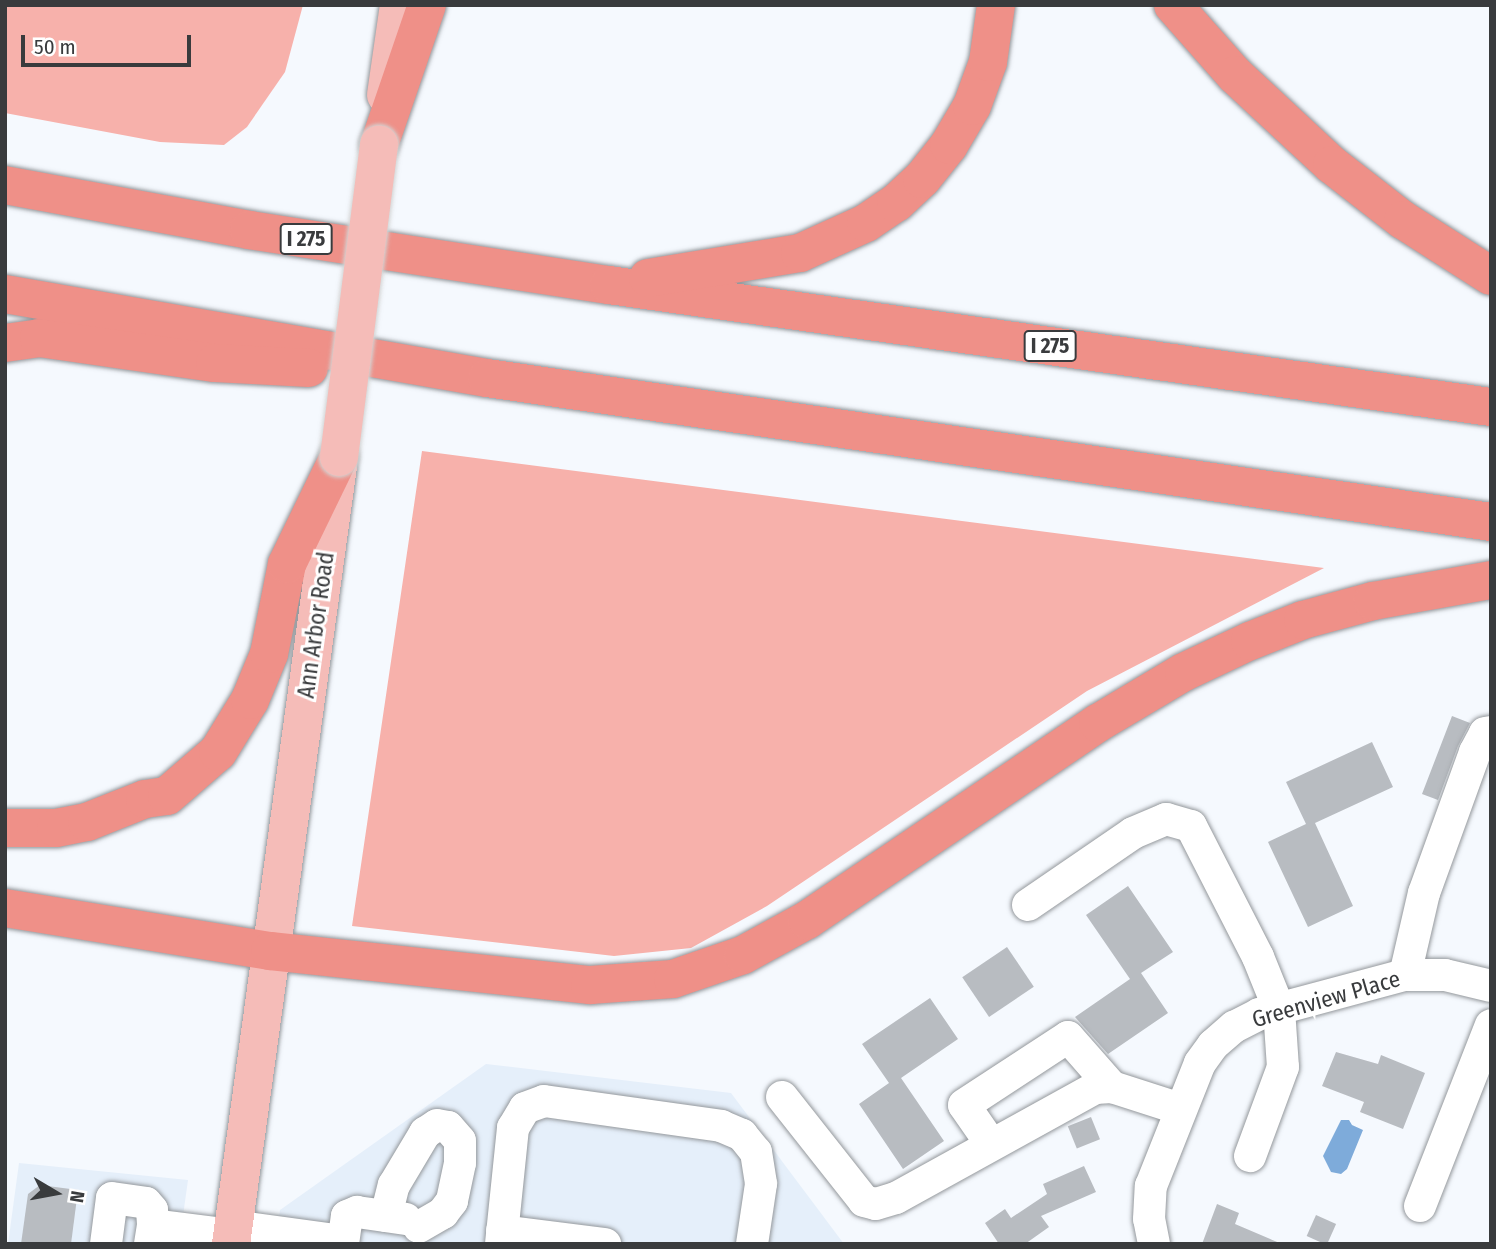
<!DOCTYPE html>
<html>
<head>
<meta charset="utf-8">
<style>
  body { margin:0 }
  #map { position:relative; width:1496px; height:1249px; overflow:hidden; background:#f5f9fe; font-family:"Fira Sans Condensed",sans-serif }
  div>[style] { position:absolute }
  .built>* { inset:0; background:#e5effa }
  .green>* { inset:0; background:#f7b1ab }
  .water>* { inset:0; background:#7eabda }
  .building>* { inset:0; background:#b8bcc1; transform-origin:0 0 }
  .roads { filter:drop-shadow(0 0 2px #94989c) drop-shadow(0 0 2px #94989c) }
  .minor>* { height:32px; margin:-16px; padding:0 16px; transform-origin:16px; border-radius:16px; background:#fff }
  .major>* { height:38px; margin:-19px; padding:0 19px; transform-origin:19px; border-radius:19px; background:#f5bcb8 }
  .highway>* { height:38px; margin:-19px; padding:0 19px; transform-origin:19px; border-radius:19px; background:#ef9088 }
  .bridges { filter:drop-shadow(0 0 2px #d3d4d4) drop-shadow(0 0 2px #d3d4d4) }
  .major-bridge>* { height:38px; margin:-19px; padding:0 19px; transform-origin:19px; border-radius:19px; background:#f5bcb8 }
  span { translate:-50% -50%; white-space:nowrap; text-align:center; line-height:1.15; -webkit-text-stroke:6px #fff; paint-order:stroke }
  .shield-label span { padding:2px 5px; background:#fff; border:2px solid; border-radius:5px; -webkit-text-stroke-width:0 }
  .shield-label { font-size:21px; color:#393b3d; font-weight:700 }
  .street-label { font-size:23px; color:#393b3d }
  .frame { position:absolute; inset:0; border:7px solid #393b3d; pointer-events:none }
  .north { position:absolute; left:21px; top:1158px; width:70px; height:70px; -webkit-text-stroke:5px #fff; paint-order:stroke; rotate:100deg; font-size:19px; font-weight:700; line-height:28px; text-align:center; color:#393b3d }
  .north::after { content:''; display:block; margin:auto; width:24px; height:32px; background:#393b3d; clip-path:polygon(50% 0,100% 100%,50% 72%,0 100%) }
  .scale { position:absolute; left:21px; top:35px; width:170px; height:32px; box-sizing:border-box; border:4px solid #393b3d; border-top:0; padding-left:9px; font-size:21px; line-height:24px; white-space:nowrap; color:#393b3d; -webkit-text-stroke:5px #fff; paint-order:stroke }
</style>
</head>
<body>
<div id="map">
  <div class="built">
    <div style="clip-path:polygon(486px 1064px,731px 1093px,844px 1244px,276px 1244px,280px 1210px)"></div>
    <div style="clip-path:polygon(19px 1163px,188px 1180px,179px 1244px,8px 1244px)"></div>
  </div>
  <div class="green">
    <div style="clip-path:polygon(5px 5px,303px 5px,285px 72px,247px 127px,224px 145px,160px 142px,5px 113px)"></div>
    <div style="clip-path:polygon(422px 451px,1324px 568px,1087px 691px,767px 906px,691px 948px,614px 956px,352px 926px)"></div>
  </div>
  <div class="water">
    <div style="clip-path:polygon(1341px 1120px,1349px 1120px,1352px 1125px,1363px 1130px,1347px 1169px,1341px 1174px,1331px 1172px,1323px 1156px)"></div>
  </div>
  <div class="building">
    <div style="clip-path:polygon(1452px 716px,1470px 723px,1458px 746px,1438px 800px,1422px 794px)"></div>
    <div style="clip-path:polygon(1372px 742px,1393px 787px,1315px 823px,1353px 906px,1308px 927px,1268px 842px,1306px 824px,1286px 782px)"></div>
    <div style="clip-path:polygon(1128px 886px,1173px 952px,1141px 973px,1168px 1013px,1108px 1054px,1075px 1017px,1130px 979px,1086px 915px)"></div>
    <div style="left:1007px;top:947px;width:48px;height:54px;rotate:56deg"></div>
    <div style="clip-path:polygon(930px 998px,958px 1039px,901px 1078px,944px 1141px,903px 1169px,859px 1104px,889px 1083px,862px 1044px)"></div>
    <div style="clip-path:polygon(1336px 1052px,1378px 1064px,1381px 1055px,1425px 1073px,1403px 1129px,1360px 1112px,1364px 1102px,1322px 1086px)"></div>
    <div style="left:1091px;top:1117px;width:24px;height:25px;rotate:68deg"></div>
    <div style="clip-path:polygon(1084px 1166px,1096px 1192px,1041px 1216px,1049px 1227px,1025px 1244px,999px 1244px,985px 1223px,1005px 1209px,1011px 1218px,1047px 1194px,1043px 1184px)"></div>
    <div style="clip-path:polygon(40px 1185px,78px 1190px,71px 1244px,21px 1244px,28px 1194px)"></div>
    <div style="clip-path:polygon(1217px 1204px,1239px 1213px,1235px 1224px,1282px 1244px,1202px 1244px)"></div>
    <div style="left:1316px;top:1215px;width:22px;height:23px;rotate:24deg"></div>
  </div>
  <div class="roads">
    <div class="minor">
      <div style="left:1028px;top:905px;width:127px;rotate:-34.4deg"></div>
      <div style="left:1133px;top:833px;width:36px;rotate:-23deg"></div>
      <div style="left:1166px;top:819px;width:26px;rotate:16deg"></div>
      <div style="left:1191px;top:826px;width:147px;rotate:62.9deg"></div>
      <div style="left:1258px;top:957px;width:56px;rotate:68deg"></div>
      <div style="left:1279px;top:1009px;width:58px;rotate:86.1deg"></div>
      <div style="left:1283px;top:1067px;width:95px;rotate:110.3deg"></div>
      <div style="left:1405px;top:975px;width:84px;rotate:-77deg"></div>
      <div style="left:1424px;top:893px;width:150px;rotate:-70.1deg"></div>
      <div style="left:1475px;top:752px;width:21px;rotate:-62deg"></div>
      <div style="left:1485px;top:733px;width:6px;rotate:-9deg"></div>
      <div style="left:782px;top:1097px;width:132px;rotate:51.7deg"></div>
      <div style="left:864px;top:1201px;width:12px;rotate:14deg"></div>
      <div style="left:876px;top:1204px;width:21px;rotate:-17deg"></div>
      <div style="left:896px;top:1198px;width:227px;rotate:-28.9deg"></div>
      <div style="left:1095px;top:1088px;width:17px;rotate:-3deg"></div>
      <div style="left:1112px;top:1087px;width:71px;rotate:17.9deg"></div>
      <div style="left:991px;top:1144px;width:47px;rotate:-124.7deg"></div>
      <div style="left:964px;top:1105px;width:124px;rotate:-33.2deg"></div>
      <div style="left:1068px;top:1037px;width:67px;rotate:48.7deg"></div>
      <div style="left:1420px;top:1206px;width:194px;rotate:-68.6deg"></div>
      <div style="left:386px;top:1216px;width:32px;rotate:-76deg"></div>
      <div style="left:394px;top:1185px;width:61px;rotate:-59.2deg"></div>
      <div style="left:425px;top:1133px;width:14px;rotate:-34deg"></div>
      <div style="left:437px;top:1125px;width:11px;rotate:10deg"></div>
      <div style="left:448px;top:1127px;width:18px;rotate:49deg"></div>
      <div style="left:460px;top:1141px;width:22px;rotate:90deg"></div>
      <div style="left:460px;top:1163px;width:39px;rotate:102deg"></div>
      <div style="left:452px;top:1201px;width:15px;rotate:127deg"></div>
      <div style="left:443px;top:1213px;width:28px;rotate:150deg"></div>
      <div style="left:233px;top:1226px;width:111px;rotate:7.8deg"></div>
      <div style="left:502px;top:1231px;width:104px;rotate:7.2deg"></div>
      <div style="left:106px;top:1244px;width:46px;rotate:-82.6deg"></div>
      <div style="left:112px;top:1198px;width:34px;rotate:8deg"></div>
      <div style="left:146px;top:1203px;width:9px;rotate:49deg"></div>
      <div style="left:152px;top:1210px;width:15px;rotate:86deg"></div>
      <div style="left:150px;top:1244px;width:19px;rotate:-81deg"></div>
      <div style="left:153px;top:1225px;width:80px;rotate:7.2deg"></div>
      <div style="left:343px;top:1244px;width:28px;rotate:-82deg"></div>
      <div style="left:347px;top:1216px;width:11px;rotate:-22deg"></div>
      <div style="left:357px;top:1212px;width:49px;rotate:8.1deg"></div>
      <div style="left:501px;top:1244px;width:117px;rotate:-84.1deg"></div>
      <div style="left:513px;top:1128px;width:23px;rotate:-59deg"></div>
      <div style="left:525px;top:1108px;width:20px;rotate:-20deg"></div>
      <div style="left:544px;top:1101px;width:179px;rotate:8deg"></div>
      <div style="left:721px;top:1126px;width:23px;rotate:23deg"></div>
      <div style="left:742px;top:1135px;width:22px;rotate:51deg"></div>
      <div style="left:756px;top:1152px;width:32px;rotate:81deg"></div>
      <div style="left:761px;top:1184px;width:61px;rotate:98.5deg"></div>
      <div style="left:1154px;top:1244px;width:25px;rotate:-101deg"></div>
      <div style="left:1149px;top:1219px;width:33px;rotate:-87deg"></div>
      <div style="left:1151px;top:1186px;width:132px;rotate:-68.3deg"></div>
      <div style="left:1200px;top:1063px;width:22px;rotate:-54deg"></div>
      <div style="left:1213px;top:1045px;width:28px;rotate:-41deg"></div>
      <div style="left:1234px;top:1027px;width:28px;rotate:-27deg"></div>
      <div style="left:1259px;top:1014px;width:151px;rotate:-15deg"></div>
      <div style="left:1405px;top:975px;width:40px"></div>
      <div style="left:1445px;top:975px;width:47px;rotate:13.4deg"></div>
    </div>
    <div class="major">
      <div style="left:386px;top:95px;width:91px;rotate:-81.8deg"></div>
      <div style="left:231px;top:1244px;width:785px;rotate:-82.17deg"></div>
    </div>
    <div class="highway">
      <div style="left:1173px;top:5px;width:94px;rotate:48.5deg"></div>
      <div style="left:1235px;top:75px;width:132px;rotate:42.9deg"></div>
      <div style="left:1332px;top:165px;width:90px;rotate:37.8deg"></div>
      <div style="left:1403px;top:220px;width:104px;rotate:32.5deg"></div>
      <div style="left:379px;top:145px;width:148px;rotate:-71.1deg"></div>
      <div style="left:5px;top:185px;width:248px;rotate:10.4deg"></div>
      <div style="left:249px;top:230px;width:364px;rotate:8.7deg"></div>
      <div style="left:609px;top:285px;width:890px;rotate:7.88deg"></div>
      <div style="left:648px;top:278px;width:154px;rotate:-9.3deg"></div>
      <div style="left:800px;top:253px;width:72px;rotate:-24.4deg"></div>
      <div style="left:866px;top:223px;width:36px;rotate:-34deg"></div>
      <div style="left:896px;top:203px;width:35px;rotate:-43deg"></div>
      <div style="left:922px;top:179px;width:43px;rotate:-51.5deg"></div>
      <div style="left:949px;top:145px;width:45px;rotate:-59.5deg"></div>
      <div style="left:972px;top:106px;width:47px;rotate:-70deg"></div>
      <div style="left:988px;top:62px;width:58px;rotate:-82deg"></div>
      <div style="left:5px;top:294px;width:489px;rotate:9.9deg"></div>
      <div style="left:487px;top:378px;width:1014px;rotate:8.16deg"></div>
      <div style="left:5px;top:343px;width:34px;rotate:-8deg"></div>
      <div style="left:39px;top:338px;width:178px;rotate:8.1deg"></div>
      <div style="left:215px;top:363px;width:94px;rotate:3deg"></div>
      <div style="left:5px;top:828px;width:51px"></div>
      <div style="left:56px;top:828px;width:32px;rotate:-11deg"></div>
      <div style="left:87px;top:822px;width:62px;rotate:-21.6deg"></div>
      <div style="left:145px;top:799px;width:22px;rotate:-8deg"></div>
      <div style="left:167px;top:796px;width:67px;rotate:-40.8deg"></div>
      <div style="left:218px;top:752px;width:61px;rotate:-58.4deg"></div>
      <div style="left:250px;top:700px;width:50px;rotate:-67.6deg"></div>
      <div style="left:269px;top:654px;width:92px;rotate:-78.7deg"></div>
      <div style="left:287px;top:564px;width:119px;rotate:-64.1deg"></div>
      <div style="left:5px;top:908px;width:268px;rotate:9.2deg"></div>
      <div style="left:270px;top:951px;width:322px;rotate:6.1deg"></div>
      <div style="left:590px;top:985px;width:83px;rotate:-4.1deg"></div>
      <div style="left:673px;top:979px;width:74px;rotate:-18.9deg"></div>
      <div style="left:743px;top:955px;width:73px;rotate:-28.7deg"></div>
      <div style="left:807px;top:920px;width:351px;rotate:-34.1deg"></div>
      <div style="left:1098px;top:723px;width:100px;rotate:-30.7deg"></div>
      <div style="left:1184px;top:672px;width:73px;rotate:-25.2deg"></div>
      <div style="left:1250px;top:641px;width:57px;rotate:-21.6deg"></div>
      <div style="left:1303px;top:620px;width:73px;rotate:-15.2deg"></div>
      <div style="left:1373px;top:601px;width:120px;rotate:-10.1deg"></div>
    </div>
  </div>
  <div class="bridges">
    <div class="major-bridge">
      <div style="left:339px;top:457px;width:315px;rotate:-82.7deg"></div>
    </div>
  </div>
  <div class="shield-label">
    <span style="left:306px;top:239px">I 275</span>
    <span style="left:1050px;top:346px">I 275</span>
  </div>
  <div class="street-label">
    <span style="left:316px;top:625px;rotate:-82deg">Ann Arbor Road</span>
    <span style="left:1326px;top:999px;rotate:-16deg">Greenview Place</span>
  </div>
  <div class="frame"></div>
  <div class="north">N</div>
  <div class="scale">50 m</div>
</div>
</body>
</html>
